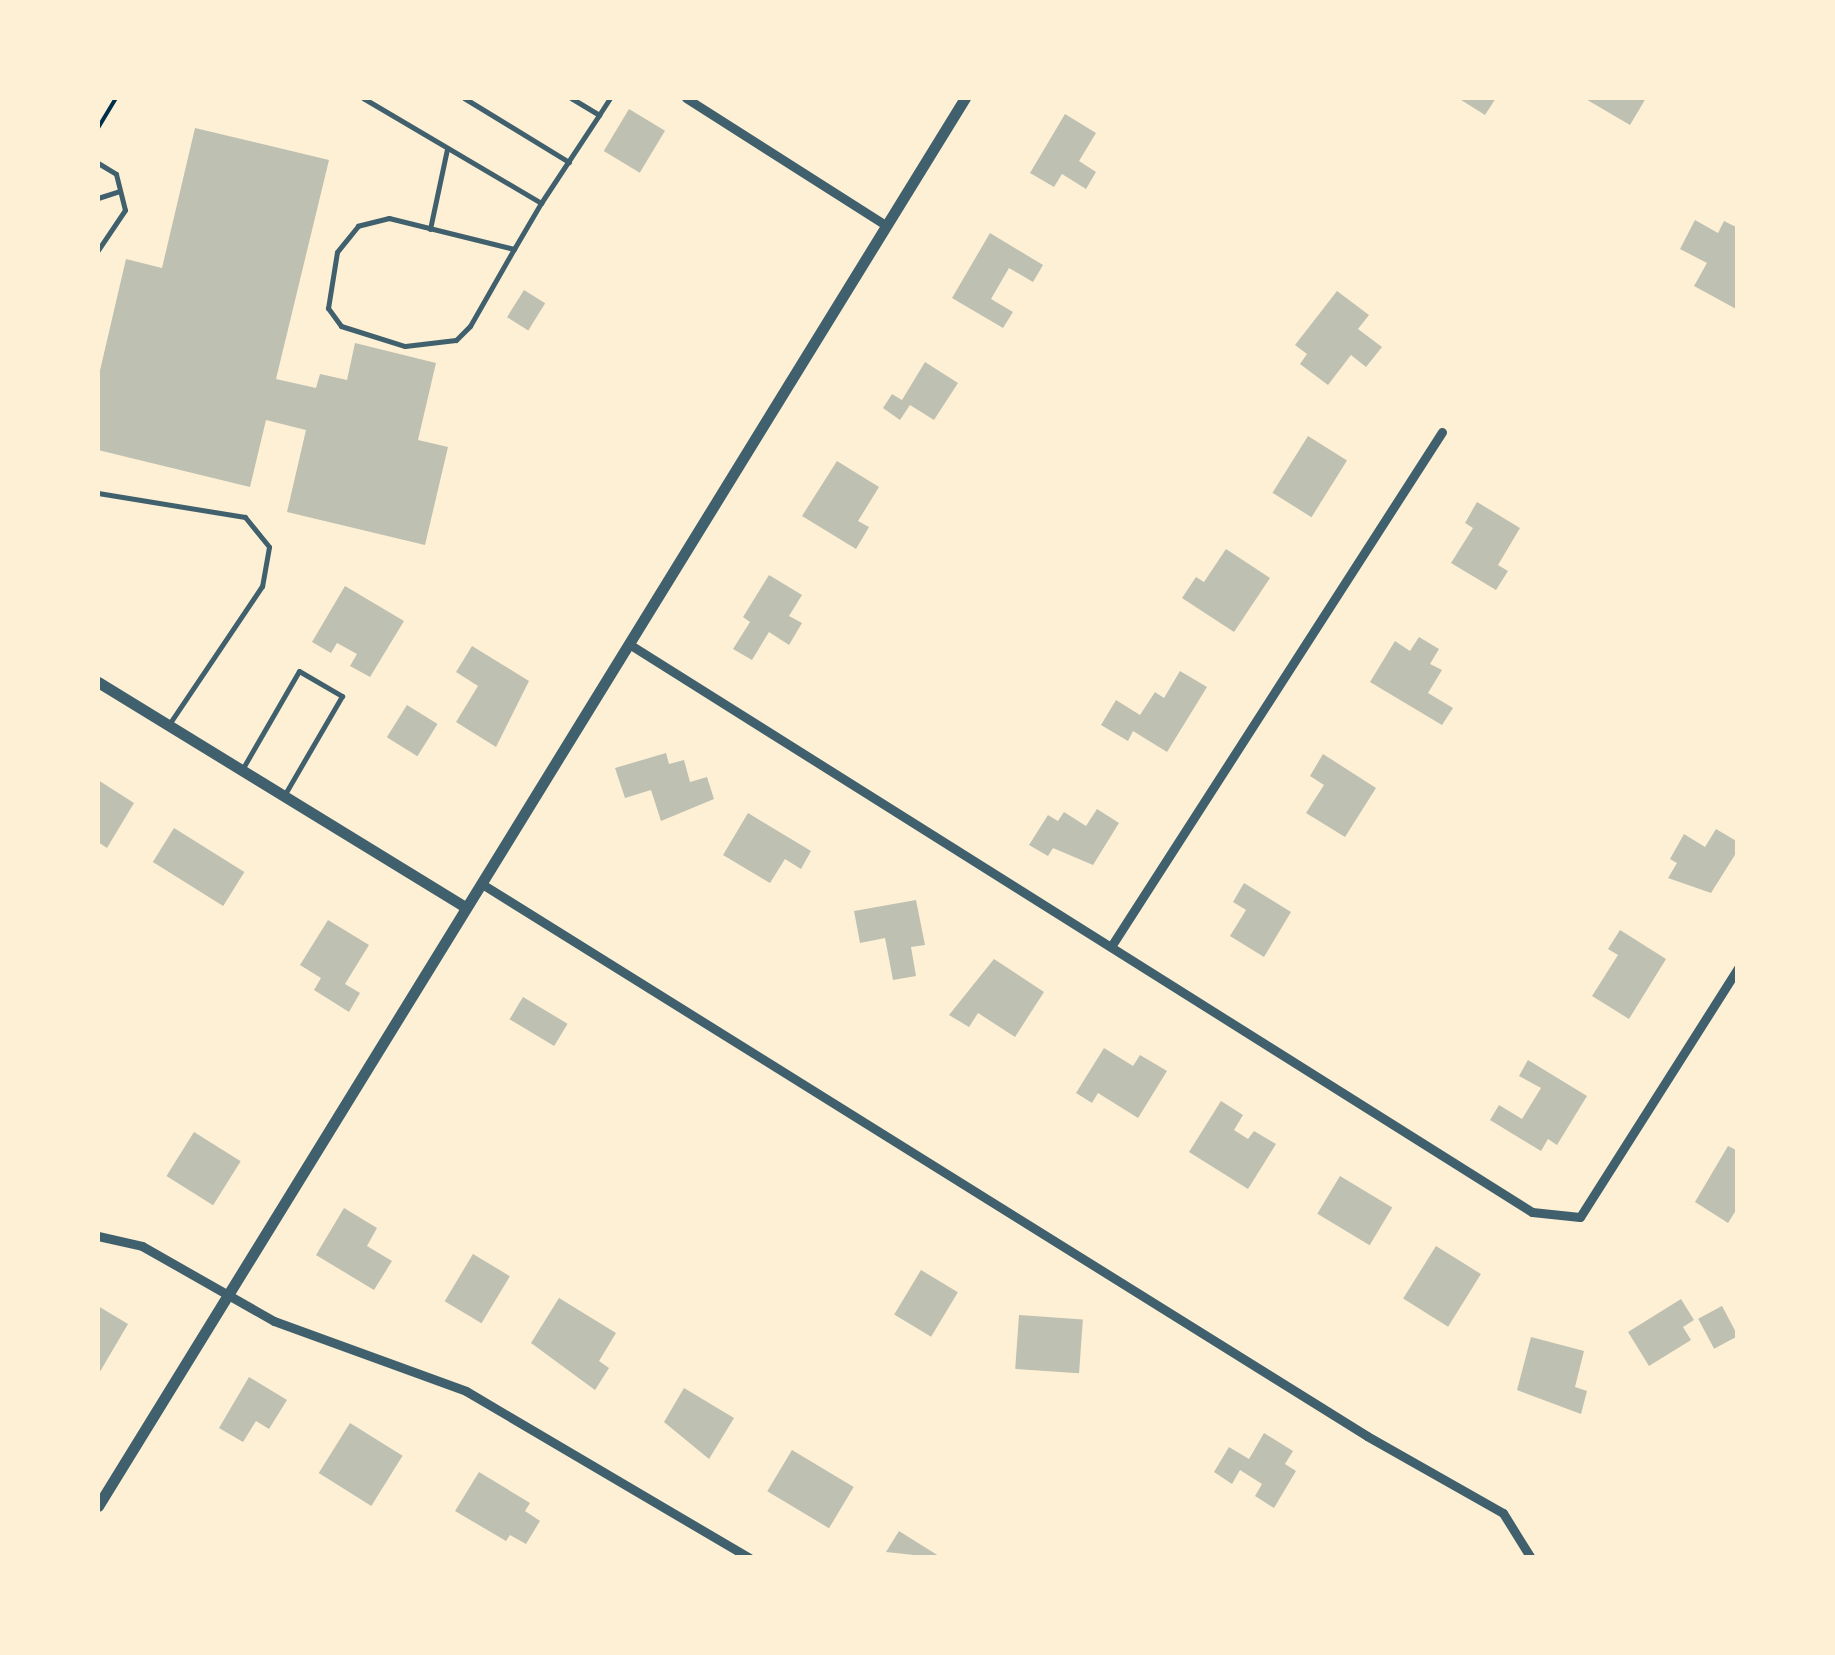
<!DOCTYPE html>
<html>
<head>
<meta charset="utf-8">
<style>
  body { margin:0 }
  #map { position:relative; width:1835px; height:1655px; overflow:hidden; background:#fdf0d5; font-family:Manrope,sans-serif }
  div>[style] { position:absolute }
  .building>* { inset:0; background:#bec0b2; transform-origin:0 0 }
  .path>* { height:4px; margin:-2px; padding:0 2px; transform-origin:2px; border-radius:2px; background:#003049 }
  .service>* { height:5px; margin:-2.5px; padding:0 2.5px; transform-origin:2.5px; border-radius:2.5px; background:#3f606c }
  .minor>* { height:9px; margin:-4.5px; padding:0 4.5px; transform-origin:4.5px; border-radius:4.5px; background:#3f606c }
  .tertiary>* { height:11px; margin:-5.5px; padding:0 5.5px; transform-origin:5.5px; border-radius:5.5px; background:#3f606c }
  span { translate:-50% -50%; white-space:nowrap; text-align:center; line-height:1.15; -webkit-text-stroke:9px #fdf0d5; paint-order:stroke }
  .frame { position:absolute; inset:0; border:100px solid #fdf0d5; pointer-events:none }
</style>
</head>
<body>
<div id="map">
  <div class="building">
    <div style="clip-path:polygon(1458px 98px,1496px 98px,1485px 115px)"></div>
    <div style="clip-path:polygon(1584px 98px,1646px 98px,1630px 125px)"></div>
    <div style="left:629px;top:109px;width:42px;height:49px;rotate:31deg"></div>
    <div style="clip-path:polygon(1065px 114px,1096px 133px,1079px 161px,1096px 172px,1086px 189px,1062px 174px,1054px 187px,1030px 173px)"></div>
    <div style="clip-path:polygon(195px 128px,329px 160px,276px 379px,316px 388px,320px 374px,347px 380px,355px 343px,436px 363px,418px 440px,448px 447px,425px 545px,287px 512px,306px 430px,266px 420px,250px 487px,98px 450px,98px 379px,126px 259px,162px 268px)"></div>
    <div style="clip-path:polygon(1695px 220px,1718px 233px,1724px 221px,1738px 228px,1738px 310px,1694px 286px,1707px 263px,1680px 249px)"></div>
    <div style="clip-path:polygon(990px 233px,1043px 265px,1033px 282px,1009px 268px,991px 299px,1013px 312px,1003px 328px,952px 298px)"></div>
    <div style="left:524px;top:290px;width:25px;height:32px;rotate:32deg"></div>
    <div style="clip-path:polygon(1337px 291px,1369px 315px,1358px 329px,1382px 347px,1366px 367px,1351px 355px,1328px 385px,1300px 364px,1307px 354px,1295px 345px)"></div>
    <div style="clip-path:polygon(925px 362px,958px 383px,934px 420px,910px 405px,900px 420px,883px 408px,892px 394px,902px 400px)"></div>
    <div style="left:1308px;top:436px;width:46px;height:67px;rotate:32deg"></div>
    <div style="clip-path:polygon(837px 461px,879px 487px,858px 521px,869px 527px,856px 549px,802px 516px)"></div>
    <div style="clip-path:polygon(1477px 502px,1520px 528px,1498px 565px,1508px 571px,1496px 590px,1451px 563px,1473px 528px,1465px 523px)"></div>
    <div style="clip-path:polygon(1226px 549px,1270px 578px,1234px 632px,1182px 598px,1196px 577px,1204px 582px)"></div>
    <div style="clip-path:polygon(769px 575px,802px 595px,789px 616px,802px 623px,789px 645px,769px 632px,752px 660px,733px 649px,750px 622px,743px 617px)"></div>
    <div style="clip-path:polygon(345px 586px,404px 621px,370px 677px,350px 666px,357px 654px,337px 643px,331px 653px,312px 642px)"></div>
    <div style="clip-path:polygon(1419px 637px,1439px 649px,1430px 664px,1442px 670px,1428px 693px,1453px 708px,1442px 725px,1370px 682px,1395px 641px,1410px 651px)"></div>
    <div style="clip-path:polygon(472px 646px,529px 681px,496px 747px,456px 722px,478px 686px,456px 672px)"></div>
    <div style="clip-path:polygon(1180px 671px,1207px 687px,1167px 752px,1133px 731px,1128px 741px,1101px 725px,1116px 700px,1140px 715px,1155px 692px,1164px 698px)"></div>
    <div style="left:407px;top:705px;width:36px;height:38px;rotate:32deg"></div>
    <div style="clip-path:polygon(666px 753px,669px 764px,684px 760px,690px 782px,707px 777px,714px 799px,661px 821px,651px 790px,625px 798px,615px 768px)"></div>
    <div style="clip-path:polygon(1323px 754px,1376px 788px,1345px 837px,1306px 813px,1324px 785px,1310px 776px)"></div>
    <div style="clip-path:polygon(98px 780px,134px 803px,107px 848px,98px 842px)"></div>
    <div style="clip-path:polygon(1097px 809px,1119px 823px,1093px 865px,1053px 848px,1048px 856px,1029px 845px,1048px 815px,1058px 821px,1064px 812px,1086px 826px)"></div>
    <div style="clip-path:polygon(748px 813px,811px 851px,801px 869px,785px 859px,770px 883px,723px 855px)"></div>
    <div style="left:174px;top:828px;width:83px;height:40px;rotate:32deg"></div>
    <div style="clip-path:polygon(1716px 829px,1738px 842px,1738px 850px,1711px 893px,1668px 878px,1677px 863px,1670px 859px,1684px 834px,1705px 847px)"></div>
    <div style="clip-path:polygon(1244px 883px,1291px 912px,1264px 957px,1230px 936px,1246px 910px,1233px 902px)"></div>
    <div style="clip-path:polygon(916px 900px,925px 945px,911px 947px,916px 976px,893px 980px,885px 938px,860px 943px,854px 911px)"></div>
    <div style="clip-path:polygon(328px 920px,369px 945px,345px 984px,360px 993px,349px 1012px,314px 990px,321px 978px,300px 965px)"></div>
    <div style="clip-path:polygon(1620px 930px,1666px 959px,1629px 1019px,1592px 996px,1618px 955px,1608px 949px)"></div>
    <div style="clip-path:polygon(994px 959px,1044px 992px,1015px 1037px,978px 1013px,969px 1027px,949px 1015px)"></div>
    <div style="left:523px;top:997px;width:52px;height:26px;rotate:31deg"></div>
    <div style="clip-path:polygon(1104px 1048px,1133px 1066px,1140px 1055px,1167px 1071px,1138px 1118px,1098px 1093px,1092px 1103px,1076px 1093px)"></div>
    <div style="clip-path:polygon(1528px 1060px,1587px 1096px,1557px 1145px,1548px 1139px,1541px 1151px,1490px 1120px,1499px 1105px,1522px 1119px,1541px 1088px,1519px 1076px)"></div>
    <div style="clip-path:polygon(1221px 1101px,1243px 1115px,1234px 1130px,1248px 1139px,1254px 1131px,1276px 1144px,1248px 1189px,1189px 1152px)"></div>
    <div style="left:194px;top:1132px;width:55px;height:52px;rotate:32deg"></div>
    <div style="clip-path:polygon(1728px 1146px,1738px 1151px,1738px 1207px,1728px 1223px,1695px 1202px)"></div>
    <div style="left:1340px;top:1176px;width:61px;height:44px;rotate:31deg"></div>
    <div style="clip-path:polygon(344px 1208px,377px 1228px,367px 1246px,392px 1261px,374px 1290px,316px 1255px)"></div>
    <div style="left:1436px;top:1246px;width:53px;height:62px;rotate:32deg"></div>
    <div style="left:473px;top:1254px;width:43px;height:55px;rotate:31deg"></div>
    <div style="left:921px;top:1270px;width:43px;height:52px;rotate:31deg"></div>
    <div style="clip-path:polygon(559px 1298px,616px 1333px,599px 1361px,609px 1368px,595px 1390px,531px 1343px)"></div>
    <div style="clip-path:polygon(1681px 1299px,1694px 1320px,1683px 1327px,1691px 1340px,1649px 1366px,1628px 1332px)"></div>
    <div style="clip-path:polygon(98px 1306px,128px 1324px,98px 1375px)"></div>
    <div style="left:1722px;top:1306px;width:34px;height:27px;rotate:62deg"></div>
    <div style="left:1019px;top:1315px;width:64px;height:54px;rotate:4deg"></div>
    <div style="clip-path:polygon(1531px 1337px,1584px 1351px,1575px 1387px,1587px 1391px,1581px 1414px,1517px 1390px)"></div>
    <div style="clip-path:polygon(249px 1377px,287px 1400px,269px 1429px,256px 1421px,243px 1442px,219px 1428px)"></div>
    <div style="clip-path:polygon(684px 1388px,734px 1418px,709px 1459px,664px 1422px)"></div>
    <div style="left:350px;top:1423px;width:62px;height:59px;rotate:32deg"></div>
    <div style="clip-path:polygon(1264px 1433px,1293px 1451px,1285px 1464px,1296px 1471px,1274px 1508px,1255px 1496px,1262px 1484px,1240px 1470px,1232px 1484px,1214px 1472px,1229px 1447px,1249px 1459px)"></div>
    <div style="left:792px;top:1450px;width:72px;height:48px;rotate:31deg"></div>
    <div style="clip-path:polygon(479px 1472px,530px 1503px,525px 1511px,540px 1521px,526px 1544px,510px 1535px,506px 1541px,455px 1511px)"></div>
    <div style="clip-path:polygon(899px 1531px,942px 1558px,886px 1552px)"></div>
  </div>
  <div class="path">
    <div style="left:98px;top:128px;width:35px;rotate:-59deg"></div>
  </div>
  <div class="service">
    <div style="left:363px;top:98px;width:207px;rotate:30.5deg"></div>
    <div style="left:541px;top:203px;width:105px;rotate:-56.6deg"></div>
    <div style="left:464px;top:98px;width:123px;rotate:31.4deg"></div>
    <div style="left:571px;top:98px;width:33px;rotate:31deg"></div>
    <div style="left:599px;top:115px;width:20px;rotate:-57deg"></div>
    <div style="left:98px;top:163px;width:21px;rotate:31deg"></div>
    <div style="left:116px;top:174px;width:37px;rotate:76deg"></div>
    <div style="left:125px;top:210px;width:48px;rotate:124deg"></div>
    <div style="left:98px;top:198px;width:20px;rotate:-18deg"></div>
    <div style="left:430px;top:229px;width:82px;rotate:-78deg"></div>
    <div style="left:514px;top:249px;width:129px;rotate:-166.1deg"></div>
    <div style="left:389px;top:218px;width:32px;rotate:166deg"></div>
    <div style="left:358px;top:226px;width:33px;rotate:129deg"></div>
    <div style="left:337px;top:252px;width:57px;rotate:99.1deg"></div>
    <div style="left:328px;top:308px;width:22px;rotate:54deg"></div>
    <div style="left:341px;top:326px;width:67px;rotate:17.4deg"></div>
    <div style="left:405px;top:346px;width:51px;rotate:-6.7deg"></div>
    <div style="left:456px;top:340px;width:20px;rotate:-45deg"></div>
    <div style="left:470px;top:326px;width:89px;rotate:-60.3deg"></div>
    <div style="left:514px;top:249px;width:53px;rotate:-59.6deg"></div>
    <div style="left:98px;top:493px;width:149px;rotate:9.3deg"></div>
    <div style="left:245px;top:517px;width:38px;rotate:51deg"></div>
    <div style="left:269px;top:547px;width:40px;rotate:100deg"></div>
    <div style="left:262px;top:586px;width:165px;rotate:123.9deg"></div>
    <div style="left:243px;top:768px;width:112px;rotate:-60deg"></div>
    <div style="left:299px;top:671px;width:50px;rotate:30.2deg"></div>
    <div style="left:342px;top:696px;width:113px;rotate:120.2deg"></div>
  </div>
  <div class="minor">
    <div style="left:686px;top:98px;width:236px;rotate:32.5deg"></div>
    <div style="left:629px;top:644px;width:1067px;rotate:32.17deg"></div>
    <div style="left:1532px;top:1212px;width:48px;rotate:5.9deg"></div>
    <div style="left:1580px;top:1217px;width:295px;rotate:-57.6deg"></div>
    <div style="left:482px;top:884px;width:1043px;rotate:31.95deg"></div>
    <div style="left:1367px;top:1436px;width:156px;rotate:29.5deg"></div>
    <div style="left:1503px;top:1513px;width:53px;rotate:58.1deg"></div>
    <div style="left:1112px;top:945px;width:610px;rotate:-57.25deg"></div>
    <div style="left:98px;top:1236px;width:45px;rotate:12.8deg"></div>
    <div style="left:142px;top:1246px;width:152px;rotate:29.6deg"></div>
    <div style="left:274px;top:1321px;width:204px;rotate:20deg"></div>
    <div style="left:466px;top:1391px;width:329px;rotate:30.5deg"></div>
  </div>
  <div class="tertiary">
    <div style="left:98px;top:682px;width:430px;rotate:31.5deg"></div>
    <div style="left:98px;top:1506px;width:1654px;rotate:-58.38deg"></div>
  </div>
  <div class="frame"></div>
</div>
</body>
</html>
